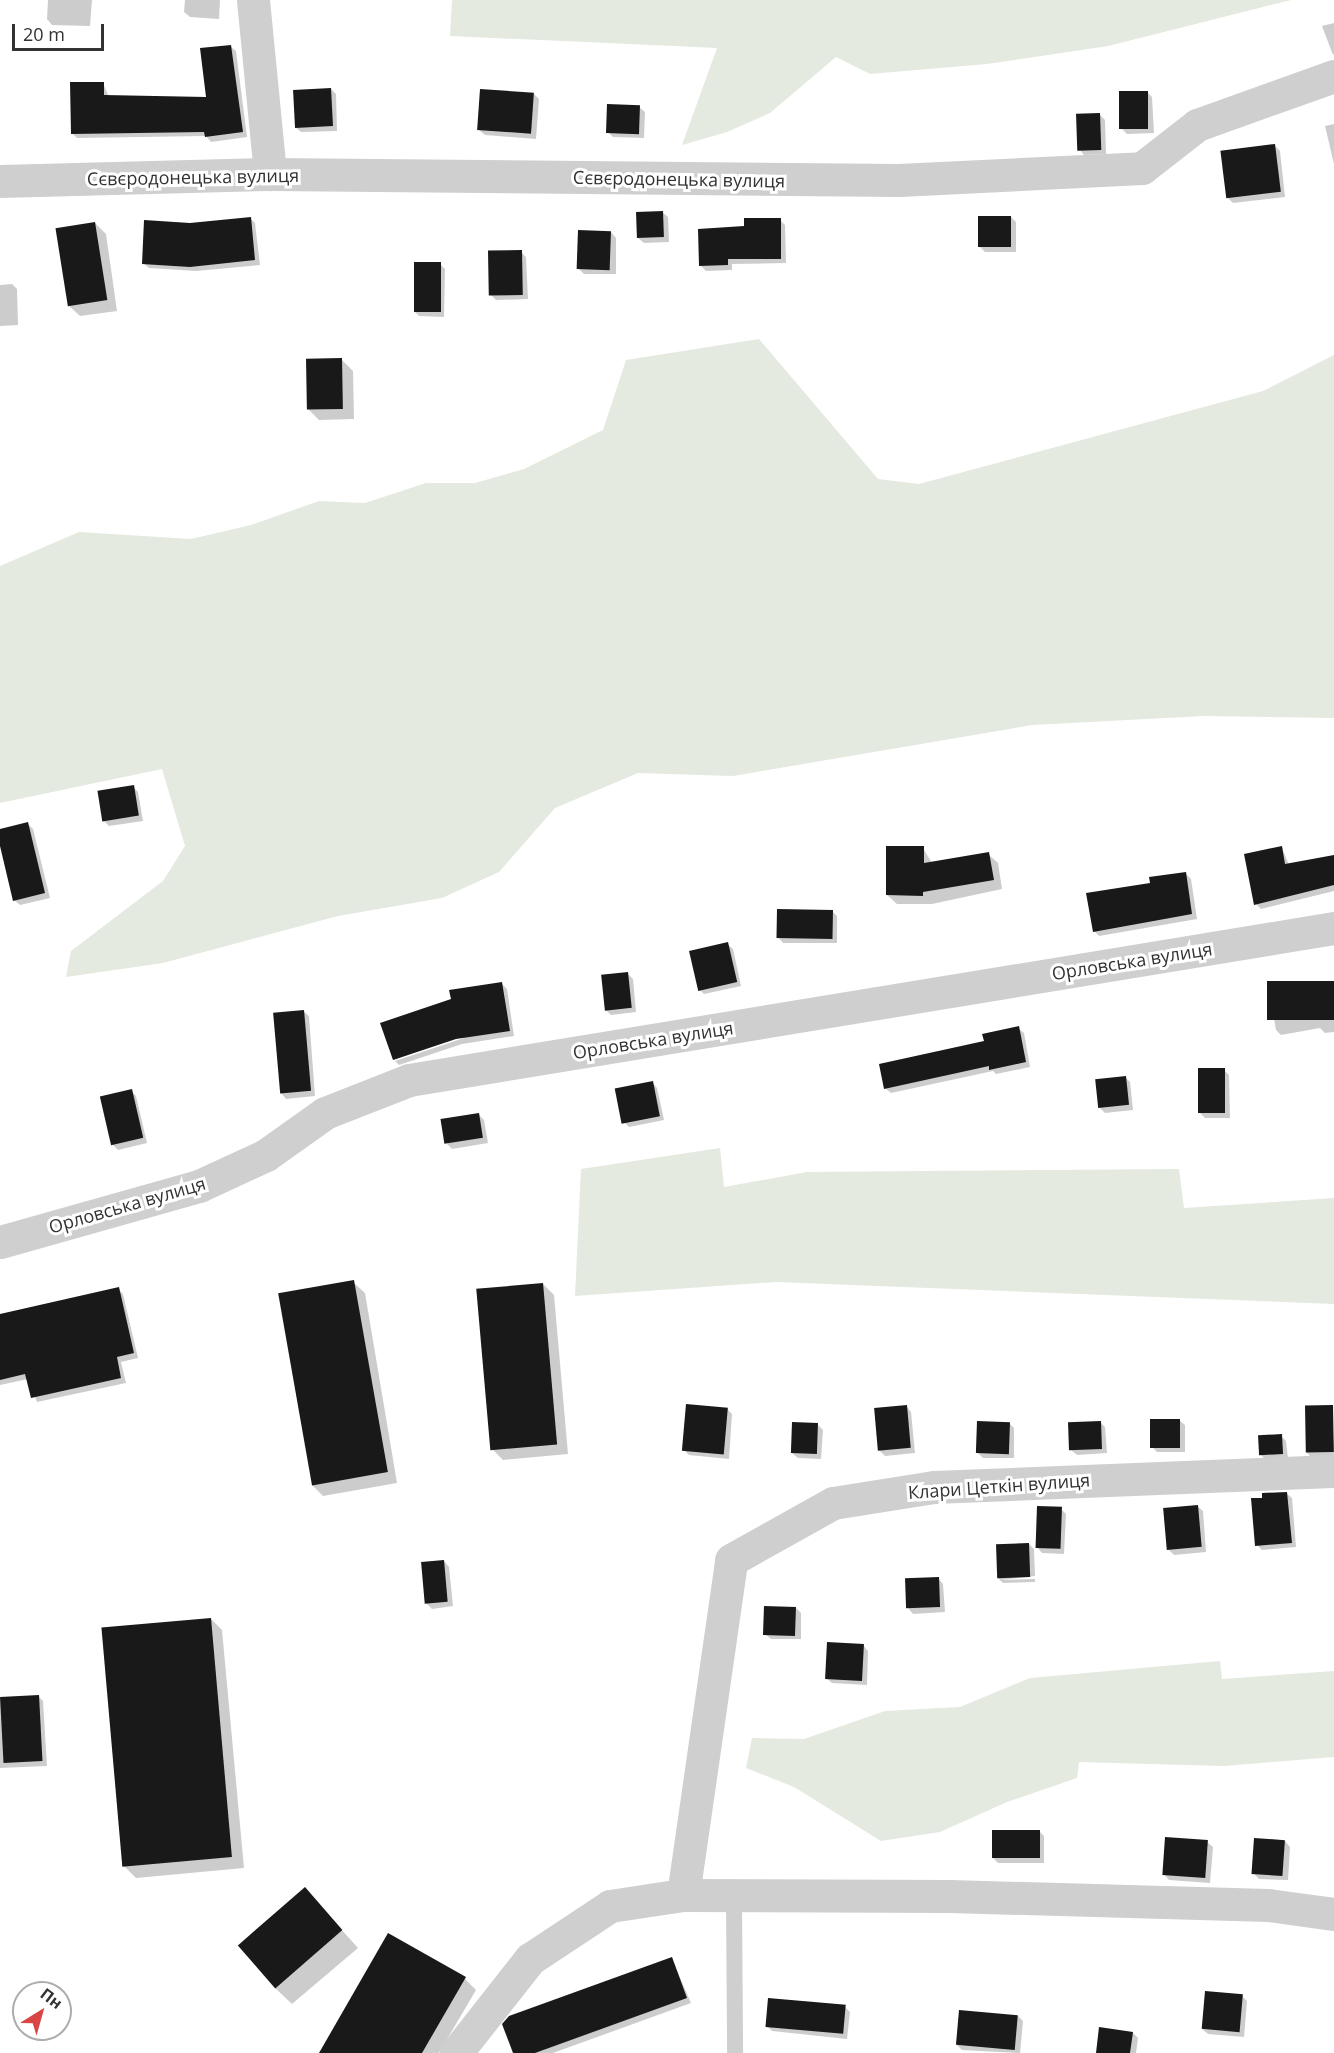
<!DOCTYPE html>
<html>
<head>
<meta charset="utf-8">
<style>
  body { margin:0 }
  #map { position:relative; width:1334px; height:2053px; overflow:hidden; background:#fff; font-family:"Open Sans",sans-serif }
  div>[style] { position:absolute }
  .green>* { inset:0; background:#e4eadf }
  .shadow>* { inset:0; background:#0003 }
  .building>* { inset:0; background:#191919; transform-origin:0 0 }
  .lane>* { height:16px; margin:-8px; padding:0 8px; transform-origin:8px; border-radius:8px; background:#cfcfcf }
  .street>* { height:33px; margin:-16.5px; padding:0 16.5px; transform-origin:16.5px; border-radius:16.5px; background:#cfcfcf }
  span { translate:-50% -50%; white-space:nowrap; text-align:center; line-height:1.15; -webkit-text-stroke:6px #fff; paint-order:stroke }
  .street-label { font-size:18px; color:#323232 }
  .north { position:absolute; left:12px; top:1981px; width:60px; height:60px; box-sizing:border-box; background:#fff; border:2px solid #adadad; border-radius:50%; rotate:37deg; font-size:16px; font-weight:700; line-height:24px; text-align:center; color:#323232 }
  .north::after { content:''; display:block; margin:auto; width:21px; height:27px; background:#d94645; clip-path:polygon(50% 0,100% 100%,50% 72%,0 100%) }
  .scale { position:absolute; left:12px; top:24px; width:92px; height:27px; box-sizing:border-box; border:3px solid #323232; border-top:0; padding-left:8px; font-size:18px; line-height:21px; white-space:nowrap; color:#323232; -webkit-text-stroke:4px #fff; paint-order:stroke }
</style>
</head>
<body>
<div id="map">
  <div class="green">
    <div style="clip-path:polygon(452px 0,1291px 0,1108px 46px,987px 64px,870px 74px,836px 57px,770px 113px,727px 132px,682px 145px,717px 48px,450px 36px)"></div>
    <div style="clip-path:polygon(759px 339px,878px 479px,919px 484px,1263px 391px,1334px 355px,1334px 718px,1204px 716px,1032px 725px,733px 776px,638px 773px,555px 808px,499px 872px,442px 898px,338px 916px,163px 963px,66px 977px,71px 951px,163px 881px,185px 846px,162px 769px,0 803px,0 566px,79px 532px,191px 539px,251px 525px,319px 501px,365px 503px,426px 483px,475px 483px,524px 469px,603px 430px,626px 360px)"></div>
    <div style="clip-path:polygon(720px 1148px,724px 1187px,807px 1172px,1179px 1169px,1184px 1208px,1334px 1198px,1334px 1304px,776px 1282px,575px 1296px,581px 1169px)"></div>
    <div style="clip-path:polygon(1220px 1661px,1222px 1679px,1334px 1671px,1334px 1757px,1224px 1766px,1079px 1762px,1077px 1778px,1007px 1802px,940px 1832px,881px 1841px,794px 1787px,746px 1768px,752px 1738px,804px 1739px,885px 1711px,960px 1707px,1030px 1678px)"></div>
  </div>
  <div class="shadow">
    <div style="clip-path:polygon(48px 0,92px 0,90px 26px,52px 25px,47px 19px)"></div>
    <div style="clip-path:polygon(185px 0,220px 0,219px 19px,190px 17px,184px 12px)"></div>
    <div style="clip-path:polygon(1334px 23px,1334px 54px,1333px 55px,1322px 26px)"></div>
    <div style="clip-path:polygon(230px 46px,236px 51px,247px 137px,211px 142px,206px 136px,77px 138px,72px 133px,103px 83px,109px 97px,207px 99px)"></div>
    <div style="clip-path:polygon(331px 89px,336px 94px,337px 131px,301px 132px,295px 127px)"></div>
    <div style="clip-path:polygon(1147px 92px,1152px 97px,1154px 133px,1127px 134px,1122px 129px)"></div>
    <div style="clip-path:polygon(534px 94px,539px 99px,536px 139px,485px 135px,479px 130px)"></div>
    <div style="clip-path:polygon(639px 107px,645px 112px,644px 138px,613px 137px,608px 132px)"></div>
    <div style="clip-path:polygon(1099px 114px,1105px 120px,1106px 154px,1084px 155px,1079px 149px)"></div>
    <div style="clip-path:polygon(1334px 124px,1334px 164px,1325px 126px)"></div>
    <div style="clip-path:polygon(1275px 146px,1280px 151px,1285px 197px,1233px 203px,1228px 198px)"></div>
    <div style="clip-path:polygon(662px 212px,668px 217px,669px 242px,644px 243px,638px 238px)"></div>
    <div style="clip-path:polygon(1011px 217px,1016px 222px,1016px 252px,985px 252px,980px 247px)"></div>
    <div style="clip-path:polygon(250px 218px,255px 223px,260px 265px,196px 271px,149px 268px,143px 263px,190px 224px)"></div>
    <div style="clip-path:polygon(780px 220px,785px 225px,786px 263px,732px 264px,732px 270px,706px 271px,701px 266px,746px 228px)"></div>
    <div style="clip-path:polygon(95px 223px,106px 234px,117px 311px,80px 316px,68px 305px)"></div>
    <div style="clip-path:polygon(611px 232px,616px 238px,616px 274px,584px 274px,579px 269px)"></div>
    <div style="clip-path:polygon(521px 252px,526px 257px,528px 299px,496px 300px,491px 295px)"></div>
    <div style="clip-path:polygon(440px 264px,445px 269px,444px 317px,419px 316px,414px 311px)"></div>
    <div style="clip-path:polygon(12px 284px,17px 289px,18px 325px,0 326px,0 285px)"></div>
    <div style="clip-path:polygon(342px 360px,353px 371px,354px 419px,319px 420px,308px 409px)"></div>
    <div style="clip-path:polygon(133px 787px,138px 792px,143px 821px,109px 826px,104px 821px)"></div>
    <div style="clip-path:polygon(28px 824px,33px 829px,50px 898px,20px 905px,14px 900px,0 831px)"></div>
    <div style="clip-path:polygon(923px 848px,932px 863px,988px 854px,998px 863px,1002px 889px,932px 904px,897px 904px,887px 895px)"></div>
    <div style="clip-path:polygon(1282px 848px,1289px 865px,1334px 857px,1334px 891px,1261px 909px,1256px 904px)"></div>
    <div style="clip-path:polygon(1185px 873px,1191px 879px,1197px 919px,1099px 936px,1094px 931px,1152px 884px)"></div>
    <div style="clip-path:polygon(832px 911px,837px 916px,837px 943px,783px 943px,778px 937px)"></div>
    <div style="clip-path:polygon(727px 944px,733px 949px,741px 986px,704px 994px,699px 989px)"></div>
    <div style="clip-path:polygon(628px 974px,633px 979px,636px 1012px,611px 1015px,606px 1010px)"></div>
    <div style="clip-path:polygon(1334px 982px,1334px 1032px,1325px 1033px,1320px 1028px,1281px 1035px,1276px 1030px,1270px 994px)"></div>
    <div style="clip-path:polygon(502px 984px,507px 989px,514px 1036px,462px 1044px,399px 1065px,395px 1061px,464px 1038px,463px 1035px,394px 1060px,382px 1024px,452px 1000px,451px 992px)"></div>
    <div style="clip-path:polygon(303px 1011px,309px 1016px,315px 1096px,286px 1099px,281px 1093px)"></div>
    <div style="clip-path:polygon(1018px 1028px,1024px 1033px,1030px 1067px,996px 1074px,993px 1071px,891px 1093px,885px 1088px)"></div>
    <div style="clip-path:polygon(1224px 1070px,1229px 1075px,1230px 1118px,1205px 1118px,1200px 1113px)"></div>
    <div style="clip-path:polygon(1125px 1077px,1130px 1082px,1133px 1110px,1105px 1113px,1100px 1108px)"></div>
    <div style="clip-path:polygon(652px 1082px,657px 1088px,664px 1120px,629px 1127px,624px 1122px)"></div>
    <div style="clip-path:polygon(131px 1091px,136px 1096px,147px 1143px,118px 1150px,113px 1145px)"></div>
    <div style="clip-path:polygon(479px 1115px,484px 1120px,488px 1143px,452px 1149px,447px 1144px)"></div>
    <div style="clip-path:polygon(353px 1282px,365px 1293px,397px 1483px,323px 1496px,312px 1485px)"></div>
    <div style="clip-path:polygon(543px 1284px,554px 1295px,568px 1454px,503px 1460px,492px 1449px)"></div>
    <div style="clip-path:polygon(118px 1289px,123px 1294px,138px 1358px,121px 1362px,126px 1383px,37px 1402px,28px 1379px,0 1385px,0 1315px)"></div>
    <div style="clip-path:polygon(906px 1406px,911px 1412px,915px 1453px,885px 1456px,880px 1451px)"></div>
    <div style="clip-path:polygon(1332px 1407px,1334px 1457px,1312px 1458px,1307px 1453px)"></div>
    <div style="clip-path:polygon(727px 1409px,732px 1414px,729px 1459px,689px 1455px,684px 1450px)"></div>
    <div style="clip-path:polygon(1179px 1420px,1185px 1425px,1185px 1452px,1157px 1452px,1152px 1447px)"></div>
    <div style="clip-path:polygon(1100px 1422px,1105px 1427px,1107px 1453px,1077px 1455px,1071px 1450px)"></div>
    <div style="clip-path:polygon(1009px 1423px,1014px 1428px,1014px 1458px,983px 1458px,978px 1453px)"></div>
    <div style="clip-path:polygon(818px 1425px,823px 1430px,821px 1459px,798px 1458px,792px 1453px)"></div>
    <div style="clip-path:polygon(1281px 1436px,1286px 1441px,1288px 1459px,1266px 1460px,1261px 1455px)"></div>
    <div style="clip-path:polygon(1286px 1493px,1292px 1498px,1296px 1547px,1262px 1550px,1257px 1545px)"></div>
    <div style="clip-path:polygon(1197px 1506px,1203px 1511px,1206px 1552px,1174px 1555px,1169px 1550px)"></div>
    <div style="clip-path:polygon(1061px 1509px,1066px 1514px,1064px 1554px,1042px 1553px,1037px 1547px)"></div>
    <div style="clip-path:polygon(1029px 1544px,1034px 1549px,1035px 1576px,1001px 1580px,1035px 1579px,1035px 1582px,1003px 1583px,998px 1578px)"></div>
    <div style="clip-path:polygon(444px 1561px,449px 1567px,453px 1606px,432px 1609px,426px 1603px)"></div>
    <div style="clip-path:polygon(938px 1578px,943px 1584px,945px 1612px,913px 1614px,908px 1608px)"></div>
    <div style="clip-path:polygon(796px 1608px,801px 1613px,801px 1639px,771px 1639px,765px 1634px)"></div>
    <div style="clip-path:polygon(211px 1619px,222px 1630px,244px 1868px,136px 1878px,125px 1867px)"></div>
    <div style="clip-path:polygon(863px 1645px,868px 1651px,867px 1685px,832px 1683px,826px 1678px)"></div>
    <div style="clip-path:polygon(38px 1696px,43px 1701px,47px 1766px,0 1768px,0 1698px)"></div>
    <div style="clip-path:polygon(1039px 1831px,1044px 1836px,1044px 1863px,998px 1863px,993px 1858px)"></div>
    <div style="clip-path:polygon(1285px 1841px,1290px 1847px,1288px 1880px,1259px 1879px,1254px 1874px)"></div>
    <div style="clip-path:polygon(1207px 1842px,1213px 1847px,1210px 1883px,1169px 1880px,1164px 1874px)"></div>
    <div style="clip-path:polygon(305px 1889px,358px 1948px,292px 2004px,275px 1988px)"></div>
    <div style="clip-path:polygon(672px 1959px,691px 2003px,553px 2053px,515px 2053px)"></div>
    <div style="clip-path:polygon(465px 1979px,476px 1990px,439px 2053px,321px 2053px)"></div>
    <div style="clip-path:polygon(1242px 1996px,1247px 2001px,1244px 2037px,1208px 2034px,1202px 2029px)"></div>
    <div style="clip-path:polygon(845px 2007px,850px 2012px,847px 2039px,772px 2031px,767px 2026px)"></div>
    <div style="clip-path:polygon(1018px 2016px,1023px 2021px,1020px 2053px,962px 2050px,957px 2045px)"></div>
    <div style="clip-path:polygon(1133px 2033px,1138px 2038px,1136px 2053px,1098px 2053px)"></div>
  </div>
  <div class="building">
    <div style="clip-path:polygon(231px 45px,243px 132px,205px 137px,204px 132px,71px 134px,70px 82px,104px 82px,104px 95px,206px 97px,200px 48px)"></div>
    <div style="left:331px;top:88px;width:38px;height:38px;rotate:87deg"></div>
    <div style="left:480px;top:89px;width:54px;height:41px;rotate:4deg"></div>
    <div style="left:1119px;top:91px;width:29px;height:38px"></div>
    <div style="left:607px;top:104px;width:33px;height:29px;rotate:2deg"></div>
    <div style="left:1100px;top:113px;width:37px;height:24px;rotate:88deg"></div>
    <div style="left:1275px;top:144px;width:48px;height:55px;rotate:83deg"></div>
    <div style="left:663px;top:211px;width:26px;height:27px;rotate:88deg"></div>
    <div style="left:978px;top:216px;width:33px;height:31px"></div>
    <div style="clip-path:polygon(251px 217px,255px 260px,190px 267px,142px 264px,144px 220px,190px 223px)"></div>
    <div style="clip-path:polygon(744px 218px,781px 218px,781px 259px,728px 259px,728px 265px,699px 266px,698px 229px,744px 226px)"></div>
    <div style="left:95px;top:222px;width:79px;height:40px;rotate:81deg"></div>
    <div style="left:578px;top:230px;width:33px;height:39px;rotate:2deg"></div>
    <div style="left:522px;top:250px;width:45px;height:34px;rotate:89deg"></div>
    <div style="left:414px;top:262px;width:27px;height:50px"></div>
    <div style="left:342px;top:358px;width:51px;height:36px;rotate:89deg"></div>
    <div style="left:134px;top:785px;width:31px;height:37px;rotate:81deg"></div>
    <div style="clip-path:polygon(28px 822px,45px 893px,13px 901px,0 846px,0 829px)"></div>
    <div style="clip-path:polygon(886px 846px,924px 846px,924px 863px,989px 852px,994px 880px,923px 892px,923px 896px,886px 895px)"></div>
    <div style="clip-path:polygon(1282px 846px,1285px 864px,1334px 855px,1334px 885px,1254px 905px,1244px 854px)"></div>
    <div style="clip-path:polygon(1186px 872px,1192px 914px,1093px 932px,1086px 893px,1150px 883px,1149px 877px)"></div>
    <div style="left:777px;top:909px;width:56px;height:29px;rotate:1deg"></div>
    <div style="left:728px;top:942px;width:41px;height:40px;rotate:77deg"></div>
    <div style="left:628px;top:972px;width:36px;height:27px;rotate:84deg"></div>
    <div style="left:1334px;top:981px;width:39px;height:67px;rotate:90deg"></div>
    <div style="clip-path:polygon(502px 982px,510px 1031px,456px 1039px,393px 1060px,380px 1023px,451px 999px,449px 990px)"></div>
    <div style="left:304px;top:1010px;width:81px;height:31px;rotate:85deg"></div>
    <div style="clip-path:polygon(1019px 1026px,1026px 1062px,989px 1070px,989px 1066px,884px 1089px,879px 1064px,984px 1041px,982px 1034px)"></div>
    <div style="left:1198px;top:1068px;width:27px;height:45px"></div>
    <div style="left:1126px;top:1076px;width:29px;height:31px;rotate:84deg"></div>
    <div style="left:653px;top:1081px;width:36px;height:39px;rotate:79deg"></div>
    <div style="left:132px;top:1089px;width:50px;height:33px;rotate:77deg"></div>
    <div style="left:479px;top:1113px;width:25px;height:39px;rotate:81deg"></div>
    <div style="left:354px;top:1280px;width:195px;height:77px;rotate:80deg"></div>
    <div style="left:543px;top:1283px;width:162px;height:67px;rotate:85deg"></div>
    <div style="clip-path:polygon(119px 1287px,134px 1353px,117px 1357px,121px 1378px,31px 1398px,25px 1374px,0 1380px,0 1314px)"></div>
    <div style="left:686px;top:1404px;width:42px;height:47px;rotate:5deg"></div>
    <div style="left:907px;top:1405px;width:43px;height:33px;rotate:85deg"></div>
    <div style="left:1333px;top:1405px;width:47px;height:28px;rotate:89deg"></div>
    <div style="left:1150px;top:1419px;width:30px;height:29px"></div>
    <div style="left:977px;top:1421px;width:33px;height:32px;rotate:2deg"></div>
    <div style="left:1101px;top:1421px;width:28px;height:33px;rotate:88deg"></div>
    <div style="left:792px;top:1422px;width:26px;height:31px;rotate:2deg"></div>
    <div style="left:1282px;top:1434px;width:20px;height:24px;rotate:87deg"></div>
    <div style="clip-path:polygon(1287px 1492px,1292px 1543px,1255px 1546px,1251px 1498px,1262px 1498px,1262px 1493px)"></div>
    <div style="left:1198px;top:1505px;width:42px;height:35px;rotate:85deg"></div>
    <div style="left:1037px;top:1506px;width:25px;height:42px;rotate:2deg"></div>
    <div style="left:1029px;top:1543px;width:34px;height:33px;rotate:88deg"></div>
    <div style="left:444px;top:1560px;width:42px;height:23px;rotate:85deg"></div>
    <div style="left:939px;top:1577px;width:30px;height:34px;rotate:88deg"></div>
    <div style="left:764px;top:1606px;width:32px;height:29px;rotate:2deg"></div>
    <div style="left:211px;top:1618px;width:240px;height:110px;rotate:85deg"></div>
    <div style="left:827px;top:1642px;width:37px;height:37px;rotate:3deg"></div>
    <div style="left:39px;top:1695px;width:66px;height:39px;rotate:87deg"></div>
    <div style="left:992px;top:1830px;width:48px;height:28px"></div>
    <div style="left:1165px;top:1837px;width:43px;height:38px;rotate:4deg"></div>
    <div style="left:1254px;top:1838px;width:31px;height:36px;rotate:4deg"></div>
    <div style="left:305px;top:1887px;width:57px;height:89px;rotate:49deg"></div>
    <div style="clip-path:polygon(388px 1933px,466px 1977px,422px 2053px,319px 2053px)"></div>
    <div style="clip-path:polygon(672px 1957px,687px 1998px,535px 2053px,513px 2053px,502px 2024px,509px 2016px)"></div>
    <div style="left:1205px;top:1991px;width:38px;height:38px;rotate:5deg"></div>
    <div style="left:768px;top:1998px;width:78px;height:29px;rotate:5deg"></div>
    <div style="left:959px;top:2010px;width:59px;height:35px;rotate:5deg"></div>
    <div style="clip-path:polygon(1099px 2027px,1133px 2032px,1130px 2053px,1096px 2053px)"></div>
  </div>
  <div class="lane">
    <div style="left:734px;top:1897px;width:156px;rotate:89.6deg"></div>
  </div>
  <div class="street">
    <div style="left:253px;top:0;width:175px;rotate:84.4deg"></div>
    <div style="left:0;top:181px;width:270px;rotate:-1.5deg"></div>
    <div style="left:270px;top:174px;width:629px;rotate:0.55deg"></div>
    <div style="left:899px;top:180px;width:243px;rotate:-2.8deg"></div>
    <div style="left:1142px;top:168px;width:70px;rotate:-38deg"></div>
    <div style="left:1197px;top:125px;width:145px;rotate:-19.7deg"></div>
    <div style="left:0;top:1242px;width:207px;rotate:-15.7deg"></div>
    <div style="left:199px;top:1186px;width:74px;rotate:-24.8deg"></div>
    <div style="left:266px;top:1155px;width:72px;rotate:-35.4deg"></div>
    <div style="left:325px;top:1113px;width:90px;rotate:-21.4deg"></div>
    <div style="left:409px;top:1080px;width:937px;rotate:-9.33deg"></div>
    <div style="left:683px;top:1895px;width:338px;rotate:-81.8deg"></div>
    <div style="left:731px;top:1560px;width:117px;rotate:-29.2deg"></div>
    <div style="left:833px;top:1503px;width:102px;rotate:-9deg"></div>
    <div style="left:934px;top:1487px;width:400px;rotate:-2.3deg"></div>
    <div style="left:456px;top:2053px;width:120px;rotate:-51.8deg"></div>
    <div style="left:530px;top:1959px;width:96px;rotate:-33.5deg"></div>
    <div style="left:610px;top:1906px;width:74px;rotate:-8.6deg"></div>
    <div style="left:683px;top:1895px;width:266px;rotate:0.2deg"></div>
    <div style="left:949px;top:1896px;width:319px;rotate:1.6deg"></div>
    <div style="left:1268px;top:1905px;width:67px;rotate:7.8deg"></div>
  </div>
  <div class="street-label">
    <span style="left:193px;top:177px;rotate:-1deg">Сєвєродонецька вулиця</span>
    <span style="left:679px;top:179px;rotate:1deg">Сєвєродонецька вулиця</span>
    <span style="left:1132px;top:961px;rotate:-9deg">Орловська вулиця</span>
    <span style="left:653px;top:1040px;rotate:-9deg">Орловська вулиця</span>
    <span style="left:127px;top:1205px;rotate:-16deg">Орловська вулиця</span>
    <span style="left:999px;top:1486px;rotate:-4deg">Клари Цеткін вулиця</span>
  </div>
  <div class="north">Пн</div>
  <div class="scale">20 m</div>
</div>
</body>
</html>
